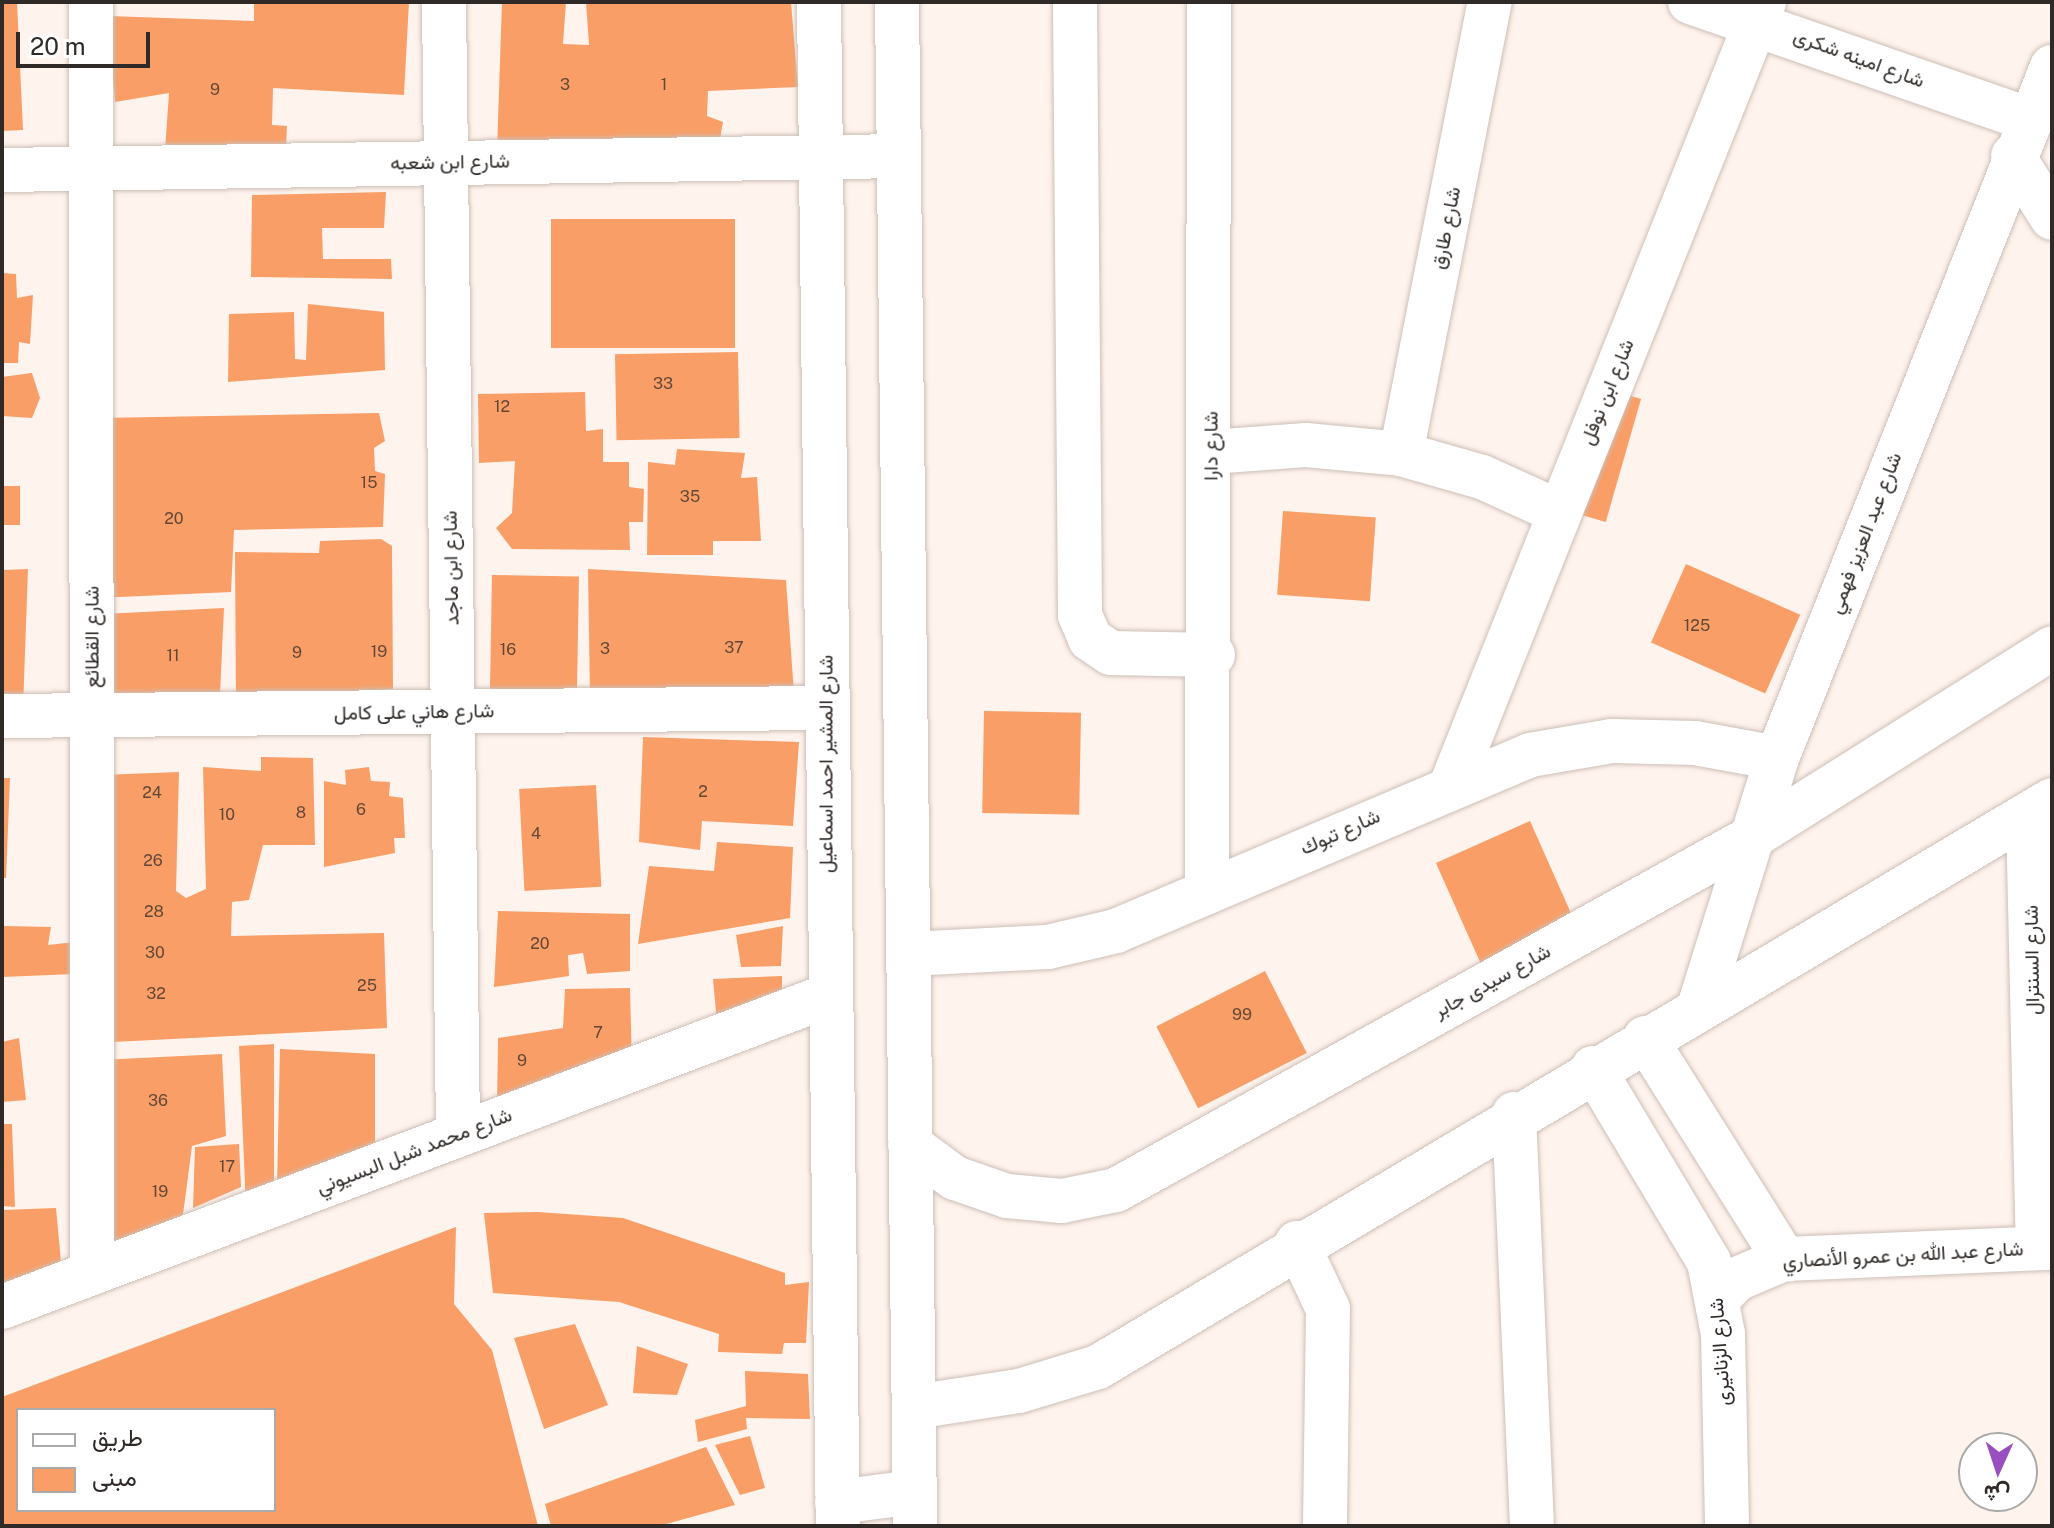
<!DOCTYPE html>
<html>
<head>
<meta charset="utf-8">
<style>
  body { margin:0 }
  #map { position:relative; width:2054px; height:1528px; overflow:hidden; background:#fff3ed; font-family:"Public Sans",Vazirmatn,sans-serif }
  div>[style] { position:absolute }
  .building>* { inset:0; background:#f99e67; transform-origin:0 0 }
  .roads { filter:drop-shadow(0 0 2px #ccbfb7) drop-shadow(0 0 2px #ccbfb7) }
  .street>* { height:44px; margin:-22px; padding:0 22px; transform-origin:22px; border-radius:22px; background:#fff }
  .secondary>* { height:44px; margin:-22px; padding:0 22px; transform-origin:22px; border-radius:22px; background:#fff }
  span { translate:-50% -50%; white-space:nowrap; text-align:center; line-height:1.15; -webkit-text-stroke:8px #fff; paint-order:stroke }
  .number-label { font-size:16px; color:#624737 }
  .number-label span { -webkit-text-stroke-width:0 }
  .street-label { font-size:20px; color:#2f2a27 }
  .frame { position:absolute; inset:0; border:4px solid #2f2a27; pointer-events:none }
  .legend { position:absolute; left:16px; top:1408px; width:260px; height:104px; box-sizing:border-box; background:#fff; border:2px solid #acaaa9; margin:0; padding:10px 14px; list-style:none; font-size:24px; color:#2f2a27 }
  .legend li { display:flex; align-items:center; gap:16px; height:40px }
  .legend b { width:40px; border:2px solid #acaaa9 }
  .north { position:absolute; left:1958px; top:1432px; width:80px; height:80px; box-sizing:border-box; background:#fff; border:2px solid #acaaa9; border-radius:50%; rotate:183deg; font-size:22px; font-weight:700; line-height:32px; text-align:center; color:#2f2a27 }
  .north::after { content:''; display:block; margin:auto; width:28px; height:36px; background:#9a4fc1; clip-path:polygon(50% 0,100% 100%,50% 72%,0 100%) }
  .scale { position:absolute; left:16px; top:32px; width:134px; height:36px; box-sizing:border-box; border:4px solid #2f2a27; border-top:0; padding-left:10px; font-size:24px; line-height:28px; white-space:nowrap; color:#2f2a27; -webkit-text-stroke:6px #fff; paint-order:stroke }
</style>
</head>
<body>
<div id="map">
  <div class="building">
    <div style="clip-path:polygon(2px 2px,17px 2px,23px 130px,2px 131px)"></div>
    <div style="clip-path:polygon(254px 2px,409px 2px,404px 95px,273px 88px,272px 125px,287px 126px,286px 147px,164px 165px,169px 93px,115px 102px,108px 16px,254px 21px)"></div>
    <div style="clip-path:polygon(502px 2px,566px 2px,563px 44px,589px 45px,586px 2px,791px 2px,798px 87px,708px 91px,707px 116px,723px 122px,718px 150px,497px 150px)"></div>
    <div style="clip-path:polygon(386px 192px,384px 228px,322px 228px,323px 259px,391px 259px,392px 279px,251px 277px,252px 195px)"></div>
    <div style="left:551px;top:219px;width:184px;height:129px"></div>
    <div style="clip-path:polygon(2px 273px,16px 274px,17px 298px,33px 295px,30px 344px,19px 342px,18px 363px,2px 363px)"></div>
    <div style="clip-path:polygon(308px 304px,384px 312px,385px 370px,228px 382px,229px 314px,294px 312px,295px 359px,306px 360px)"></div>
    <div style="left:738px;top:352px;width:86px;height:123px;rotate:89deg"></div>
    <div style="clip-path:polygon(32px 373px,40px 398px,32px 418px,2px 416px,2px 377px)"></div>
    <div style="clip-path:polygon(585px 392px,586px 431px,603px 429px,603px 462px,629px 462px,629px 487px,644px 489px,643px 522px,629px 522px,630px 550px,512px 549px,496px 528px,512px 513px,515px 461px,479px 463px,478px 394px)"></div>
    <div style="left:1617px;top:392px;width:25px;height:128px;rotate:16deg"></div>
    <div style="clip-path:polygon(379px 413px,385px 441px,374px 448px,375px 471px,385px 474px,383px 527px,234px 530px,231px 592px,97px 598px,98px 418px)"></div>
    <div style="clip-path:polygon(677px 449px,745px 453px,741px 478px,757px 477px,761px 541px,713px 541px,713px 555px,647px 555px,648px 462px,675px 465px)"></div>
    <div style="left:2px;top:486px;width:18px;height:39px"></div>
    <div style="left:1283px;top:511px;width:93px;height:84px;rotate:4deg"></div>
    <div style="clip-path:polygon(381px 539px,392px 546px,393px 689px,236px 701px,235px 552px,319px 553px,320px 541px)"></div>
    <div style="left:1686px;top:564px;width:125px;height:86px;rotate:24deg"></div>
    <div style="clip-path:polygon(28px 569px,23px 708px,2px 708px,2px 570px)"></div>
    <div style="clip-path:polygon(588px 569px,786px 580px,794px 694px,590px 697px)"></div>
    <div style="left:492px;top:575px;width:87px;height:116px;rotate:1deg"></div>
    <div style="clip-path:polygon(224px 608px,220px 694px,102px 707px,103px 614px)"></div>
    <div style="left:984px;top:711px;width:97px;height:102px;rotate:1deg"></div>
    <div style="clip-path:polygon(643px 737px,799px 742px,793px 826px,702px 821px,700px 850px,639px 842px)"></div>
    <div style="clip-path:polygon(261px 757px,313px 758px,315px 845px,263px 845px,249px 900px,232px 902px,231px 936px,384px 933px,387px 1028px,113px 1042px,102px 775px,179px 772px,176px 891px,186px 898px,206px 889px,203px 767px,261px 771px)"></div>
    <div style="clip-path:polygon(369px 767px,371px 781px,390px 782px,389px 796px,403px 798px,405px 838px,394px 838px,395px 853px,324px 867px,324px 781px,346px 785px,345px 770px)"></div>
    <div style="clip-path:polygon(2px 778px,10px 778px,6px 878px,2px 878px)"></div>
    <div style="left:596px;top:785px;width:102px;height:77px;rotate:87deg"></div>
    <div style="left:1530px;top:821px;width:114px;height:103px;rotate:66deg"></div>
    <div style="clip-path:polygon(717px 842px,793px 847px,790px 918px,638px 944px,649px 866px,714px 871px)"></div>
    <div style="clip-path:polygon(498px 911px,630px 914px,630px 971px,587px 974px,583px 953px,568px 955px,569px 976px,494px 987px)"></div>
    <div style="clip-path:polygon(2px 926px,51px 927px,48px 945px,75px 942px,74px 974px,2px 977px)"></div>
    <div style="clip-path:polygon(783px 926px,781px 966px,741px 967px,736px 935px)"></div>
    <div style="left:1265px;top:971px;width:92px;height:122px;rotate:63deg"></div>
    <div style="clip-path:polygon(782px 976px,782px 1005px,718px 1033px,713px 979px)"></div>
    <div style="clip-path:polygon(630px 988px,632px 1066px,497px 1111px,498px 1038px,563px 1028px,565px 989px)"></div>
    <div style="clip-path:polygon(19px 1038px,26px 1100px,2px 1102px,2px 1042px)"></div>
    <div style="clip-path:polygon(274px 1044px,274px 1190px,246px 1207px,239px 1046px)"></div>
    <div style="clip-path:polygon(280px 1049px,375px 1054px,375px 1154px,277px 1188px)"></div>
    <div style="clip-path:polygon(222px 1054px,226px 1136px,192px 1146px,182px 1222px,103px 1250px,100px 1060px)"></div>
    <div style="clip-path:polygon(2px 1124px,12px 1124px,15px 1207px,2px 1206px)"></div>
    <div style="clip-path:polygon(239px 1144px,241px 1187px,193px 1208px,195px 1147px)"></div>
    <div style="clip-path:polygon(56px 1208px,62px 1273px,11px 1289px,2px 1279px,2px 1210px)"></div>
    <div style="clip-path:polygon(538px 1212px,623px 1218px,785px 1273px,785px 1285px,809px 1282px,806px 1343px,784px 1343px,782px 1354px,718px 1352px,719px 1334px,619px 1302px,493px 1293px,484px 1213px)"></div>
    <div style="clip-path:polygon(evenodd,456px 1227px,454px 1304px,492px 1350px,538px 1526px,2px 1526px,2px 1397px,456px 1227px,18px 1410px,274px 1410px,274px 1510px,18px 1510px,18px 1410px)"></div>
    <div style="clip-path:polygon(575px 1324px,608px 1405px,544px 1429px,514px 1338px)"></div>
    <div style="clip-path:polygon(637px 1346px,688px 1364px,677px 1395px,633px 1393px)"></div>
    <div style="clip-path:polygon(745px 1371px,808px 1374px,810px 1419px,746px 1418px,747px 1429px,698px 1442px,695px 1420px,746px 1406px)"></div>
    <div style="clip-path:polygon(750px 1436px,765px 1488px,740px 1495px,715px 1445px)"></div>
    <div style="clip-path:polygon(706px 1447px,735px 1505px,659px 1526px,551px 1526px,545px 1504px)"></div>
  </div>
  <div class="roads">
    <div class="street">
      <div style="left:91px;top:2px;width:1271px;rotate:89.95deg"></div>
      <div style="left:444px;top:2px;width:1132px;rotate:89.29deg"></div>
      <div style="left:1075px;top:2px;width:613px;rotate:89.53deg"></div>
      <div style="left:1080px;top:615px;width:26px;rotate:67deg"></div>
      <div style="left:1090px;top:639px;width:25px;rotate:34deg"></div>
      <div style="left:1111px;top:653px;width:102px;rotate:1.1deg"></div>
      <div style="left:1690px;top:2px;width:357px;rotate:19.1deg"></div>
      <div style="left:2013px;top:156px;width:73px;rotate:57.8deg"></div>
      <div style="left:2px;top:170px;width:897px;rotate:-0.89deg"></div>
      <div style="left:1211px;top:452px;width:95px;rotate:-4.2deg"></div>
      <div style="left:1306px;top:445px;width:95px;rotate:5.4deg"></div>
      <div style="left:1401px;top:454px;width:84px;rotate:15.9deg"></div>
      <div style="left:1482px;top:477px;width:85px;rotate:24.4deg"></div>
      <div style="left:1401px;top:454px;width:461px;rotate:-78.9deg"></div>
      <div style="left:2px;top:716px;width:823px;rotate:-0.56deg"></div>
      <div style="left:1452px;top:783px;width:841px;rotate:-68.22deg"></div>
      <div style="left:2028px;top:816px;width:432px;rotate:88.7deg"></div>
      <div style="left:1207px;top:891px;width:889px;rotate:-89.87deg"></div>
      <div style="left:908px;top:954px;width:140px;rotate:-2.9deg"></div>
      <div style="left:1048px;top:947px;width:70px;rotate:-13.2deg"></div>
      <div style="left:1116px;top:931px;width:450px;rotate:-23deg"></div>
      <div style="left:1530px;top:755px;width:83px;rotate:-9.7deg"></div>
      <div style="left:1612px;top:741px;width:83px;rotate:1.4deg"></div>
      <div style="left:1695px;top:743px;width:83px;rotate:10.4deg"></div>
      <div style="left:1699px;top:1007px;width:261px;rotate:-72.6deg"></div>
      <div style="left:1777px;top:758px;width:744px;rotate:-68.3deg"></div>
      <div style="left:1645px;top:1038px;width:261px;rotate:57.8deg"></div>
      <div style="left:1593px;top:1068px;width:226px;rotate:59.1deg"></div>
      <div style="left:1709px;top:1262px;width:73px;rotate:79deg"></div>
      <div style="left:1723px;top:1334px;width:192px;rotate:88.8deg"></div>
      <div style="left:1514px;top:1114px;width:412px;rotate:87.5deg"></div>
      <div style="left:1297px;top:1243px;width:73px;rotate:64.8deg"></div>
      <div style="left:1328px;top:1309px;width:217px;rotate:90.8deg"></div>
      <div style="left:1719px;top:1297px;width:25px;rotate:-45deg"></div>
      <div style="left:1737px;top:1279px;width:51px;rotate:-23.1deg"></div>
      <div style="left:1784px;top:1259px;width:268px;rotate:-2.4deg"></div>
    </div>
    <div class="secondary">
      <div style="left:819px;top:2px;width:1524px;rotate:89.29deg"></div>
      <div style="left:897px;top:2px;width:1524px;rotate:89.32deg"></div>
      <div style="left:910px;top:1145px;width:56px;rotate:36.3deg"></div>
      <div style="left:955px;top:1178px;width:55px;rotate:19.1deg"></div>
      <div style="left:1007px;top:1196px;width:55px;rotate:5.2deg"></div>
      <div style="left:1062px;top:1201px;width:55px;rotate:-11.5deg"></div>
      <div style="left:1116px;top:1190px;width:724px;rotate:-29.01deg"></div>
      <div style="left:1749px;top:839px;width:358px;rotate:-32.2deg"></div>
      <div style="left:2px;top:1307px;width:882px;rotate:-20.65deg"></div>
      <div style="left:914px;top:1407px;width:106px;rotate:-8.7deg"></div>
      <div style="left:1019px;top:1391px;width:83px;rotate:-16.9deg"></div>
      <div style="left:1098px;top:1367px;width:1110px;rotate:-30.72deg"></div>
      <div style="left:837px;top:1502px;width:78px;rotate:-7.4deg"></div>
    </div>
  </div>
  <div class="number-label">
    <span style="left:565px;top:85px">3</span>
    <span style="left:664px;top:85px">1</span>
    <span style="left:215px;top:90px">9</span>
    <span style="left:663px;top:384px">33</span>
    <span style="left:502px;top:407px">12</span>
    <span style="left:369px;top:483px">15</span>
    <span style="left:690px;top:497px">35</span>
    <span style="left:174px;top:519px">20</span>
    <span style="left:1697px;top:626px">125</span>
    <span style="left:734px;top:648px">37</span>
    <span style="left:605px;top:649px">3</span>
    <span style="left:508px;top:650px">16</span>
    <span style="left:379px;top:652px">19</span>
    <span style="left:297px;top:653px">9</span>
    <span style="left:173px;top:656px">11</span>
    <span style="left:703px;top:792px">2</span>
    <span style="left:152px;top:793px">24</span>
    <span style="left:361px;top:810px">6</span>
    <span style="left:301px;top:813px">8</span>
    <span style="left:227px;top:815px">10</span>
    <span style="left:536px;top:834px">4</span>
    <span style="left:153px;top:861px">26</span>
    <span style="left:154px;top:912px">28</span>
    <span style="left:540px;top:944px">20</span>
    <span style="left:155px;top:953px">30</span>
    <span style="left:367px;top:986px">25</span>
    <span style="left:156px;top:994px">32</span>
    <span style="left:1242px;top:1015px">99</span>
    <span style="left:598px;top:1033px">7</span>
    <span style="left:522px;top:1061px">9</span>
    <span style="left:158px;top:1101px">36</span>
    <span style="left:227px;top:1167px">17</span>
    <span style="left:160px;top:1192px">19</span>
  </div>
  <div class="street-label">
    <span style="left:1859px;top:58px;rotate:20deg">شارع امينه شكرى</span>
    <span style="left:450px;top:162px;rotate:-1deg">شارع ابن شعبه</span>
    <span style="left:1446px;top:228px;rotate:-79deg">شارع طارق</span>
    <span style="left:1607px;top:392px;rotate:-68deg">شارع ابن نوفل</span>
    <span style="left:1211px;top:446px;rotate:-90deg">شارع دارا</span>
    <span style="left:1865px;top:533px;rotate:-69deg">شارع عبد العزيز فهمي</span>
    <span style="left:451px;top:568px;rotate:-91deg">شارع ابن ماجد</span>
    <span style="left:92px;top:637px;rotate:-90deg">شارع القطائع</span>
    <span style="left:414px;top:712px;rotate:-1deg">شارع هاني على كامل</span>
    <span style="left:826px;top:764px;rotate:-90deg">شارع المشير احمد اسماعيل</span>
    <span style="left:1340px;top:832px;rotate:-24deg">شارع تبوك</span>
    <span style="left:2032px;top:960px;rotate:-91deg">شارع السنترال</span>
    <span style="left:1492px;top:981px;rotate:-29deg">شارع سيدى جابر</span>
    <span style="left:414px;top:1151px;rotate:-21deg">شارع محمد شبل البسيوني</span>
    <span style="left:1903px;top:1255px;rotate:-3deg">شارع عبد الله بن عمرو الأنصاري</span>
    <span style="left:1720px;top:1352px;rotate:-94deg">شارع الزنانيرى</span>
  </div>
  <div class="frame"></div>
  <ul class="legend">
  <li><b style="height:10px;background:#fff"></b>طريق</li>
  <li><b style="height:22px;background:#f99e67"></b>مبنى</li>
  </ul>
  <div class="north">ش</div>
  <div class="scale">20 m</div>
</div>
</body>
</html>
